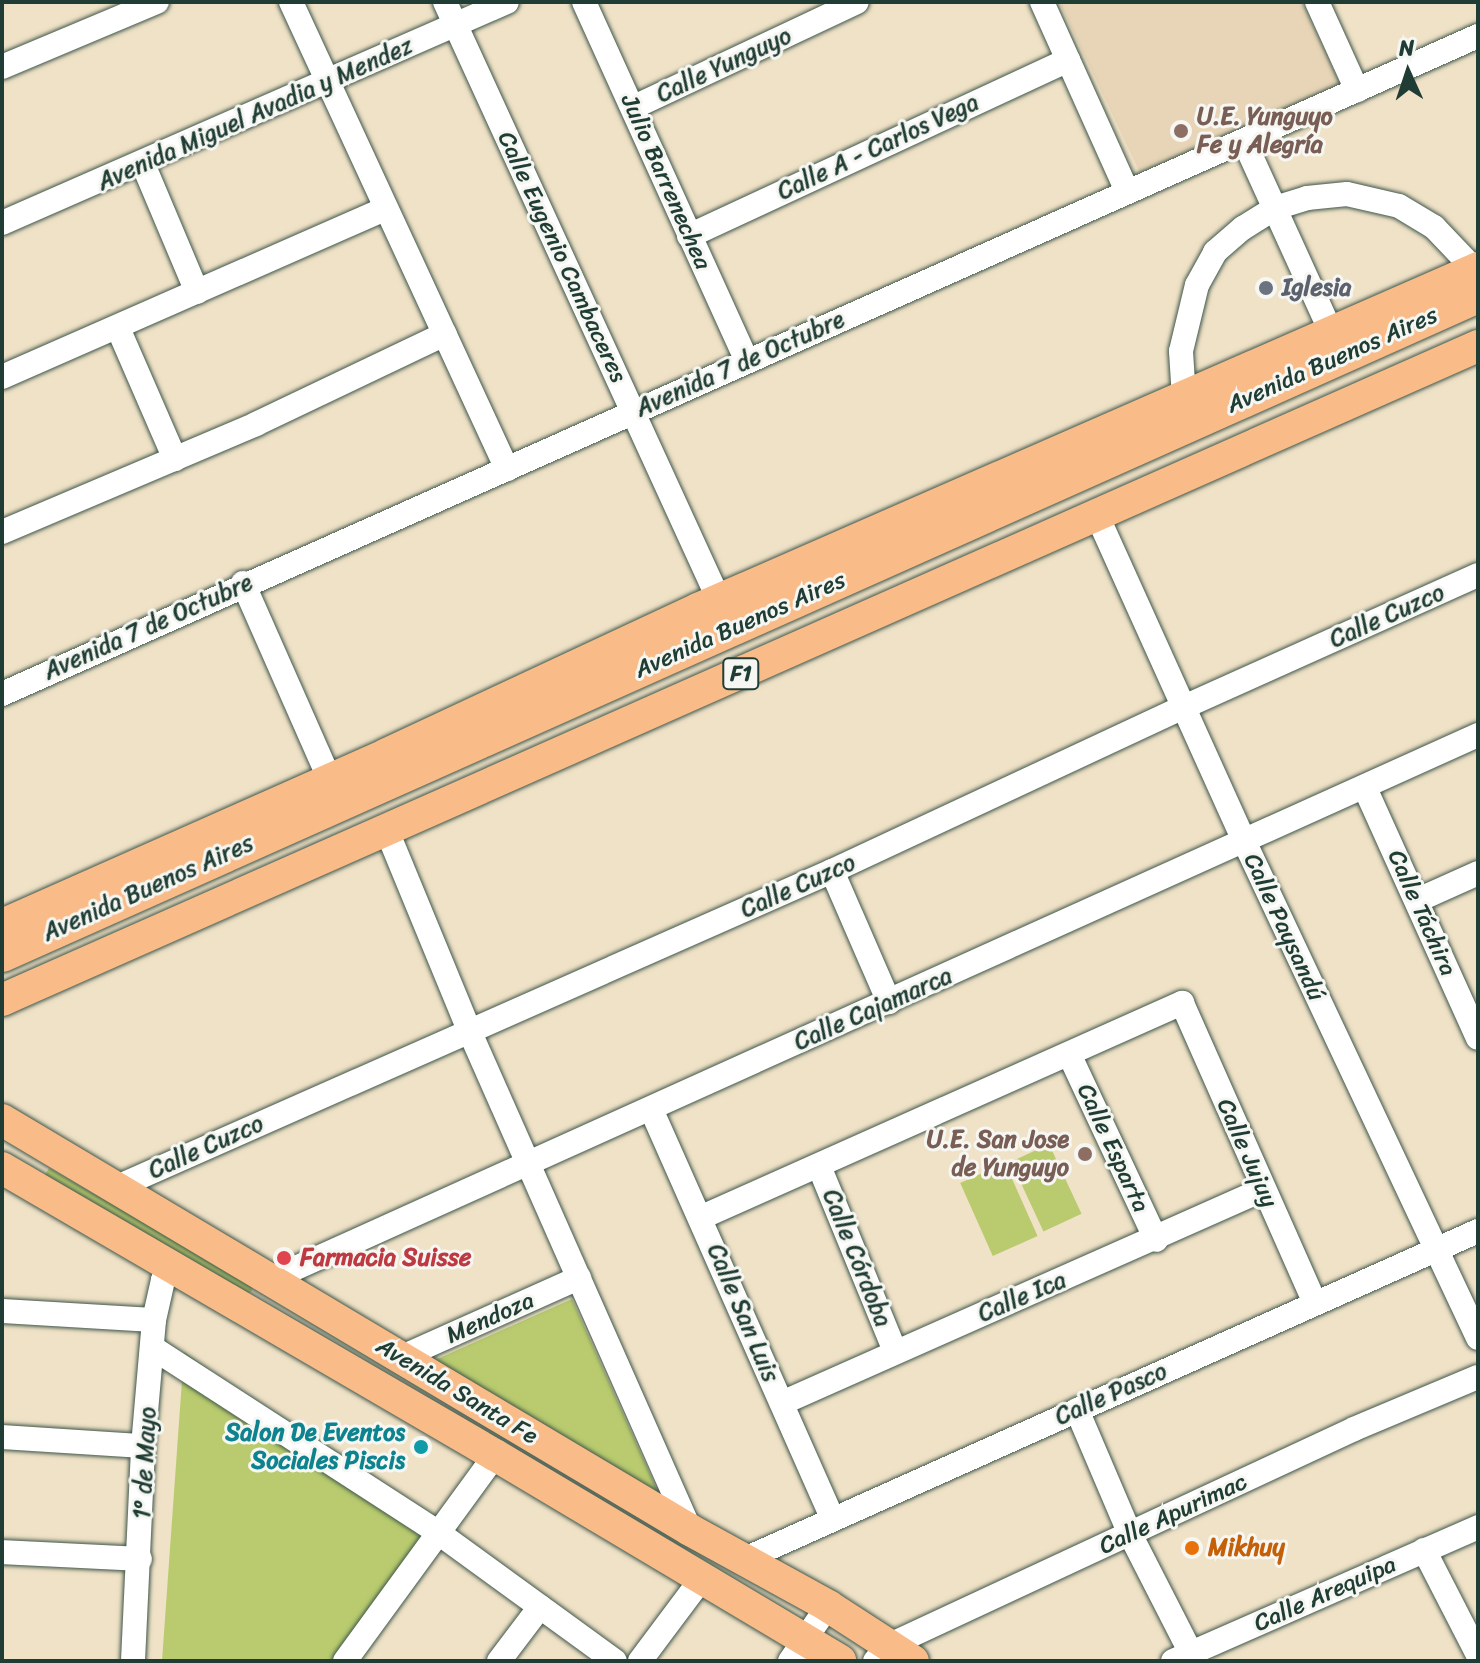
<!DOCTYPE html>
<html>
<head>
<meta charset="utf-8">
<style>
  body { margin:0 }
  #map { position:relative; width:1480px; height:1663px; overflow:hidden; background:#f0e2c7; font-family:Sriracha,sans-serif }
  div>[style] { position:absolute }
  .built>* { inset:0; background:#e8d5b7 }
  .green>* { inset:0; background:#b9cb6e; transform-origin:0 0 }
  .roads { filter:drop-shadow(0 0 2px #3e564a) drop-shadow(0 0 2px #3e564a) }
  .minor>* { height:24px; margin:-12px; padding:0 12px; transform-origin:12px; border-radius:12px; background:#fff }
  .major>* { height:32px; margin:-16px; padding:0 16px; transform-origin:16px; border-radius:16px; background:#f9bc89 }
  .highway>* { height:36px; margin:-18px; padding:0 18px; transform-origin:18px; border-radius:18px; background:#f9bc89 }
  .dots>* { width:22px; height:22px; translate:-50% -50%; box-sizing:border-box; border:4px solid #f6f6f2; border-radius:50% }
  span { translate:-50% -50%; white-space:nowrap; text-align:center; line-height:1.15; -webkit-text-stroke:6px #f6f6f2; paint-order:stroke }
  .shield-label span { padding:2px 6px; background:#f6f6f2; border:2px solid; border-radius:6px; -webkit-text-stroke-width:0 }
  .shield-label { font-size:22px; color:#1f3d34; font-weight:700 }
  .street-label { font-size:24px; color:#1f3d34 }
  .education-label { font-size:24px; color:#785e54; font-weight:700 }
  .left { translate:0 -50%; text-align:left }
  .right { translate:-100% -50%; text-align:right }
  .worship-label { font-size:24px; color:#5b616d; font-weight:700 }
  .health-label { font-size:24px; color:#be3a42; font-weight:700 }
  .culture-label { font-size:24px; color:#0d838f; font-weight:700 }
  .food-label { font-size:24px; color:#c56008; font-weight:700 }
  .frame { position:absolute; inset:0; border:4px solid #1f3d34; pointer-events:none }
  .north { position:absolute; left:1368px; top:32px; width:80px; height:80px; -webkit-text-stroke:6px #f6f6f2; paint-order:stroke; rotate:357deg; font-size:22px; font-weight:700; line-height:32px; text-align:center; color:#1f3d34 }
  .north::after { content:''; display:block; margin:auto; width:28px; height:36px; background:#1f3d34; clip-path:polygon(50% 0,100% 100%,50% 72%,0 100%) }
</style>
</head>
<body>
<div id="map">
  <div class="built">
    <div style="clip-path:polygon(1059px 2px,1302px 2px,1340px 84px,1142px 177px)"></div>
  </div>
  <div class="green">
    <div style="left:1049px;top:1144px;width:77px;height:42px;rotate:65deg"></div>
    <div style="left:1005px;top:1163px;width:80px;height:49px;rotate:66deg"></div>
    <div style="clip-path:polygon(49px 1168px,252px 1285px,252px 1291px,247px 1294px,44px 1177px)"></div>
    <div style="clip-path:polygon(572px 1299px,658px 1492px,435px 1360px)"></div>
    <div style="clip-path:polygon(184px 1352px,427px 1530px,332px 1661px,162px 1661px)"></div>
  </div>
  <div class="roads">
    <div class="minor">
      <div style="left:291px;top:2px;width:515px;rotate:65.18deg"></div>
      <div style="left:445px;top:2px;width:658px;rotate:65.38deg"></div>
      <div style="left:584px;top:2px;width:394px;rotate:65.6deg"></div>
      <div style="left:1042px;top:2px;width:207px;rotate:65.8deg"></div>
      <div style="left:1317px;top:2px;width:97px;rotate:65.6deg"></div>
      <div style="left:2px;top:67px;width:168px;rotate:-22.8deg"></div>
      <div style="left:634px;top:107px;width:246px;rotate:-25.2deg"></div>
      <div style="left:1244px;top:141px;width:210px;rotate:65.5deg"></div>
      <div style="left:143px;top:164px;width:139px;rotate:67.1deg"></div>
      <div style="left:2px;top:223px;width:551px;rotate:-23.64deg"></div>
      <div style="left:689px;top:236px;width:418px;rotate:-24.9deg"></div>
      <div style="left:118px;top:328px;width:143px;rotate:66.5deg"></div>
      <div style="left:2px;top:377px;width:418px;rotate:-23.7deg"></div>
      <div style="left:1184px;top:398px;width:47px;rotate:-93.7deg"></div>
      <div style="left:1181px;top:351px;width:68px;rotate:-76.4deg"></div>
      <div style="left:1197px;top:285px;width:38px;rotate:-61deg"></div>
      <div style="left:1215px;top:252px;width:37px;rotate:-41deg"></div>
      <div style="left:1243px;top:228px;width:38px;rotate:-32deg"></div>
      <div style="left:1275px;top:208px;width:34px;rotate:-17deg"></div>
      <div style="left:1307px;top:198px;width:40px;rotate:-5.7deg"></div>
      <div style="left:1347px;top:194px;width:53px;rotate:13deg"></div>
      <div style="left:1399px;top:206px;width:41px;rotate:31deg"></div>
      <div style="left:1434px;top:227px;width:58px;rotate:46.4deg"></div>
      <div style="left:1096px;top:513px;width:362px;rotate:65.7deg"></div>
      <div style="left:1245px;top:843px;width:547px;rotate:64.79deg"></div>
      <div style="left:2px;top:532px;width:276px;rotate:-23deg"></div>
      <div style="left:256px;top:424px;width:209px;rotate:-25.5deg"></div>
      <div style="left:243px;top:583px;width:215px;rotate:66.2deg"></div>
      <div style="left:2px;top:694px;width:1616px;rotate:-24.03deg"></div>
      <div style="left:1365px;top:788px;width:274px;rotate:65.7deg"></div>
      <div style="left:387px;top:831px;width:215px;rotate:67.6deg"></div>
      <div style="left:469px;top:1030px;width:547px;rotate:66.15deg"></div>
      <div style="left:832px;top:871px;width:143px;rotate:66.5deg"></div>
      <div style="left:1418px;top:900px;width:66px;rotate:-24.2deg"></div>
      <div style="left:1070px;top:1056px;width:203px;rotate:64.9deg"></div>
      <div style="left:651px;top:1109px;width:449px;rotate:66.1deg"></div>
      <div style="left:819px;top:1166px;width:200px;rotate:67.7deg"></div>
      <div style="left:115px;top:1188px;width:784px;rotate:-23.85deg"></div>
      <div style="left:832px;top:871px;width:388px;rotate:-25deg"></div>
      <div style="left:1184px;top:707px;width:322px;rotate:-24.2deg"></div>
      <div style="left:702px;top:1217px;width:526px;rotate:-24.03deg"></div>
      <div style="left:1182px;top:1003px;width:326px;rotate:66.1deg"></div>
      <div style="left:267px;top:1281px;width:1328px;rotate:-24.27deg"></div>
      <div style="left:2px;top:1311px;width:152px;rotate:3.4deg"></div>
      <div style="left:153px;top:1348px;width:342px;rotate:32.9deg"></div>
      <div style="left:440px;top:1534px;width:216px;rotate:36deg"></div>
      <div style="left:402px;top:1357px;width:194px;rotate:-24.1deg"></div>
      <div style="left:782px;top:1403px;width:525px;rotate:-23.93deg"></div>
      <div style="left:1077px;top:1410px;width:135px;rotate:66.9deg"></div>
      <div style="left:1130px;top:1534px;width:134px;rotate:62.9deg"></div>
      <div style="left:2px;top:1437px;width:141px;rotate:3.7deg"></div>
      <div style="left:1424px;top:1550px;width:118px;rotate:62.8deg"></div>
      <div style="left:2px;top:1552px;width:138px;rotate:2.9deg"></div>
      <div style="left:745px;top:1559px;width:803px;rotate:-24.11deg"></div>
      <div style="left:133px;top:1661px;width:215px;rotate:-87.3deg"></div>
      <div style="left:143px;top:1446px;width:126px;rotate:-85deg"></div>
      <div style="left:154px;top:1320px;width:41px;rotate:-77.3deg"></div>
      <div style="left:163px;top:1280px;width:14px;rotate:-56deg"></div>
      <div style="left:345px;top:1661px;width:255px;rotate:-53.9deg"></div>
      <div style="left:499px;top:1661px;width:68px;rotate:-52.8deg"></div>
      <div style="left:640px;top:1661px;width:104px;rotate:-53.2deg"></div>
      <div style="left:790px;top:1661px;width:67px;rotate:-55.4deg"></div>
      <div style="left:875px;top:1661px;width:20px;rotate:-49deg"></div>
      <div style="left:888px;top:1646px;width:514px;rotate:-24.97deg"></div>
      <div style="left:1354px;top:1429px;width:134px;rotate:-22.8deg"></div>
      <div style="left:1173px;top:1661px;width:333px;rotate:-23.7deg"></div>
    </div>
    <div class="major">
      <div style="left:2px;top:925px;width:421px;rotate:-23.9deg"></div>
      <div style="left:387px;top:754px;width:343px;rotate:-25deg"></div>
      <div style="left:698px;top:609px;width:851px;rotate:-23.61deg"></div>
      <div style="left:2px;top:1000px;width:1614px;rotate:-23.9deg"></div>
      <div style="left:2px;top:1120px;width:801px;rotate:30.79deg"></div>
      <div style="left:690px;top:1530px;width:158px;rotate:28.8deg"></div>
      <div style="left:828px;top:1606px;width:101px;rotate:32.9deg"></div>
      <div style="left:2px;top:1168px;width:570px;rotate:30.21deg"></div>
      <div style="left:495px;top:1455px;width:402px;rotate:30.8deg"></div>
    </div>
    <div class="highway">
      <div style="left:2px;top:954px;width:1616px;rotate:-24.06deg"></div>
    </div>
  </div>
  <div class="dots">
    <div style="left:1181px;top:131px;background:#8d6e63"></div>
    <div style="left:1266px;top:288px;background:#6b7280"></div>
    <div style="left:1085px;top:1154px;background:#8d6e63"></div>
    <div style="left:284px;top:1258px;background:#e0444e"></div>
    <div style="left:421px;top:1447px;background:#0f9aa8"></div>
    <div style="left:1192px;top:1548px;background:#e8710a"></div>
  </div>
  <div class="shield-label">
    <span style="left:741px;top:674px">F1</span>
  </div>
  <div class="street-label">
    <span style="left:724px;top:65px;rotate:-25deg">Calle Yunguyo</span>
    <span style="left:255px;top:114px;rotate:-24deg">Avenida Miguel Avadia y Mendez</span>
    <span style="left:878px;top:147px;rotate:-25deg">Calle A - Carlos Vega</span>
    <span style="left:666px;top:182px;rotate:66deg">Julio Barrenechea</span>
    <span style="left:562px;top:257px;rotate:65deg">Calle Eugenio Cambaceres</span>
    <span style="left:1332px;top:360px;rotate:-24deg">Avenida Buenos Aires</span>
    <span style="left:740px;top:364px;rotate:-24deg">Avenida 7 de Octubre</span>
    <span style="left:1387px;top:616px;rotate:-24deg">Calle Cuzco</span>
    <span style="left:740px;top:625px;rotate:-24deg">Avenida Buenos Aires</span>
    <span style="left:148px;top:627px;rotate:-24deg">Avenida 7 de Octubre</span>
    <span style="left:798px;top:886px;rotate:-24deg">Calle Cuzco</span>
    <span style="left:148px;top:888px;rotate:-24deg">Avenida Buenos Aires</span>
    <span style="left:1422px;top:913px;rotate:66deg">Calle Táchira</span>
    <span style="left:1284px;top:927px;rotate:65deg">Calle Paysandú</span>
    <span style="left:873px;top:1009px;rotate:-24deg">Calle Cajamarca</span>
    <span style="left:206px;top:1147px;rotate:-24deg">Calle Cuzco</span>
    <span style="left:1113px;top:1148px;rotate:65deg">Calle Esparta</span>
    <span style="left:1247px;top:1153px;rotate:66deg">Calle Jujuy</span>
    <span style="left:857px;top:1258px;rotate:68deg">Calle Córdoba</span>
    <span style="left:1022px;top:1297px;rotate:-23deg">Calle Ica</span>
    <span style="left:743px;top:1313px;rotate:67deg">Calle San Luis</span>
    <span style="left:490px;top:1318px;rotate:-24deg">Mendoza</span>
    <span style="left:457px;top:1391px;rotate:31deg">Avenida Santa Fe</span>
    <span style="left:1111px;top:1394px;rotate:-24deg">Calle Pasco</span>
    <span style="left:145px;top:1463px;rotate:-87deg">1º de Mayo</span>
    <span style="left:1173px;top:1514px;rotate:-25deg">Calle Apurimac</span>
    <span style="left:1325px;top:1594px;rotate:-24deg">Calle Arequipa</span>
  </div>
  <div class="education-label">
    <span class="left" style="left:1197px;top:131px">U.E. Yunguyo<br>Fe y Alegría</span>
    <span class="right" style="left:1069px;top:1154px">U.E. San Jose<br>de Yunguyo</span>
  </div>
  <div class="worship-label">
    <span class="left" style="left:1282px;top:288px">Iglesia</span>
  </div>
  <div class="health-label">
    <span class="left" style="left:300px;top:1258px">Farmacia Suisse</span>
  </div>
  <div class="culture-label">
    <span class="right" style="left:405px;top:1447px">Salon De Eventos<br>Sociales Piscis</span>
  </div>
  <div class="food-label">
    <span class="left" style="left:1208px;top:1548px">Mikhuy</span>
  </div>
  <div class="frame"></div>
  <div class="north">N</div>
</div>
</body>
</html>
